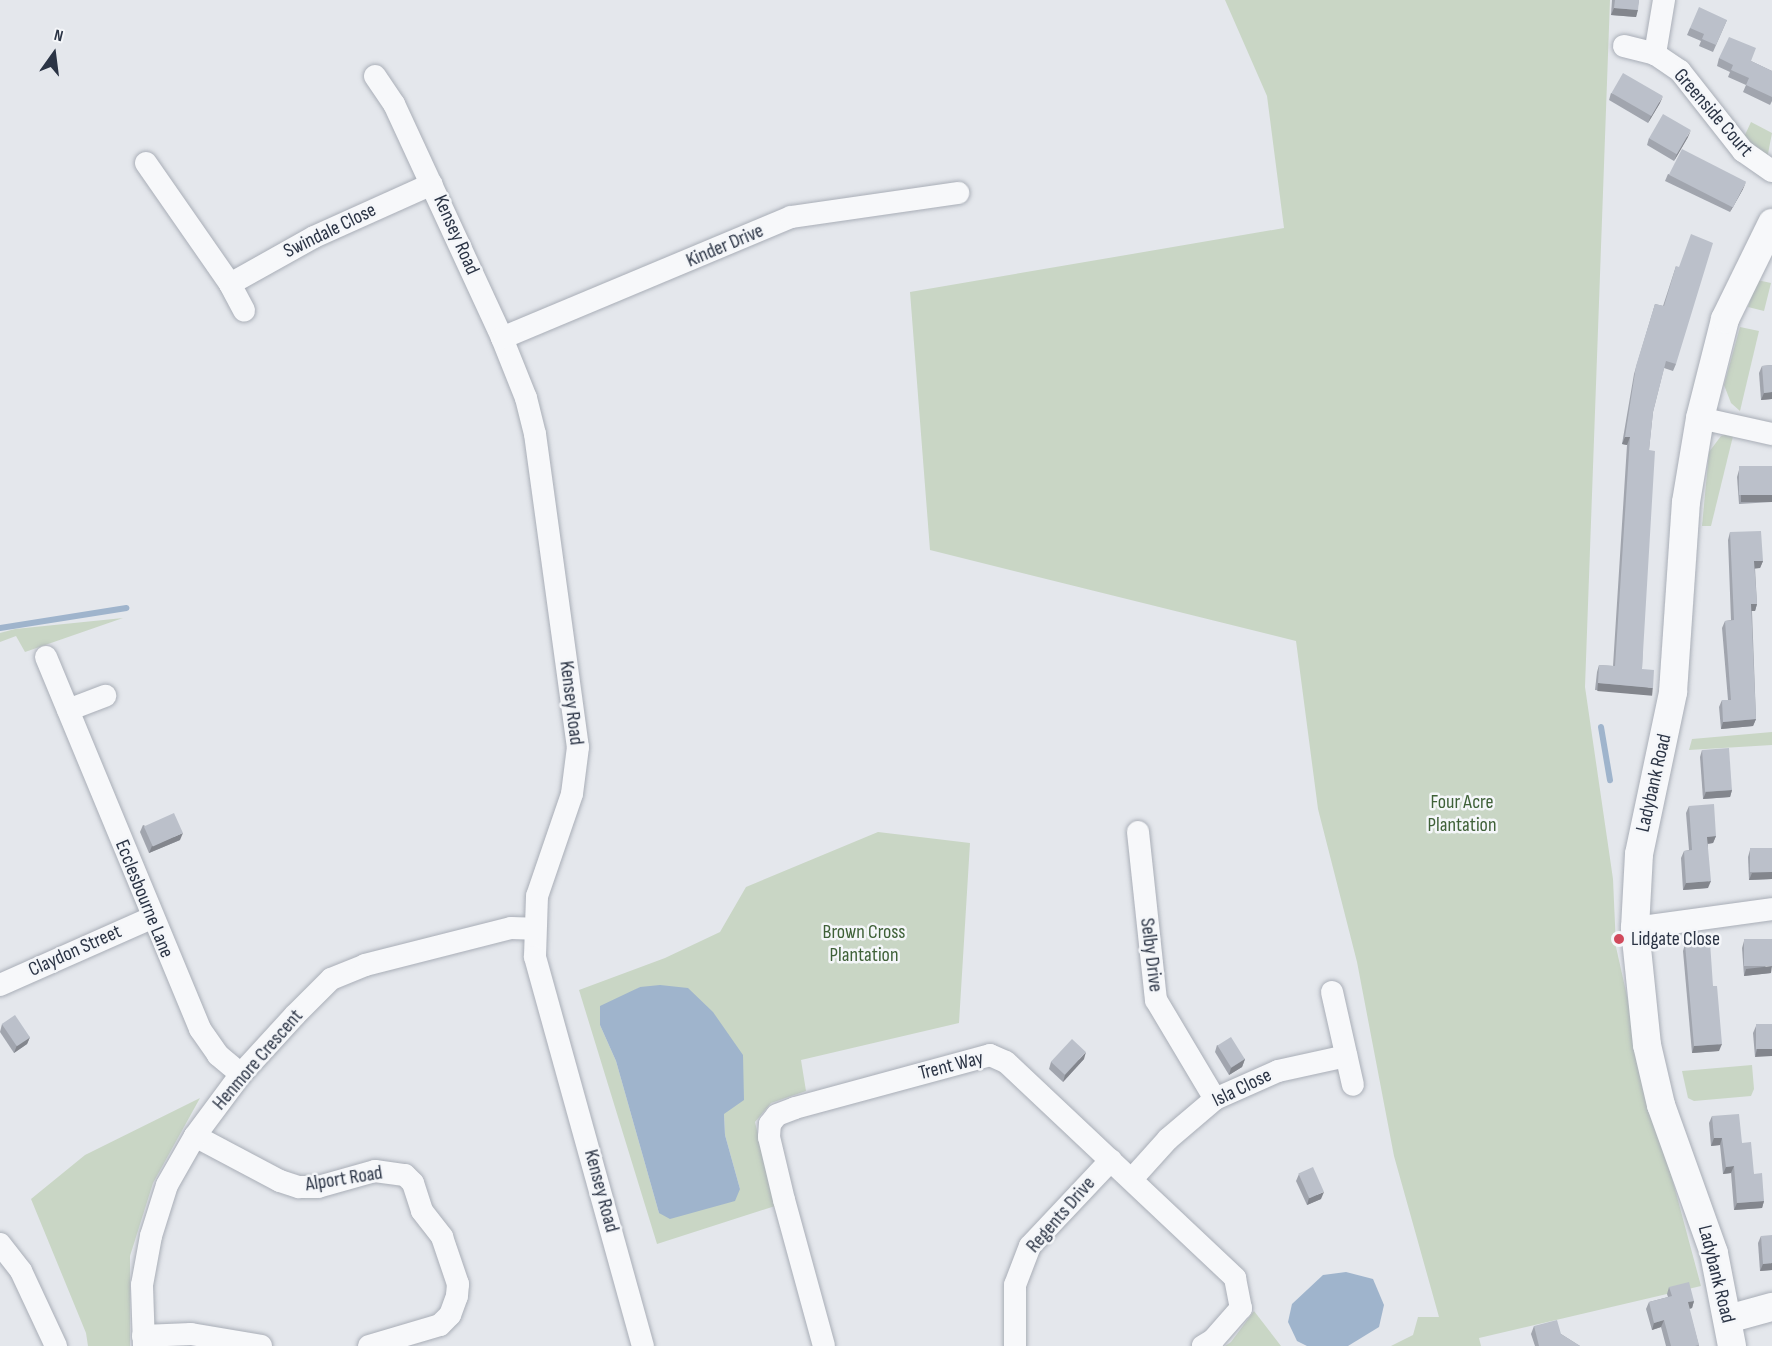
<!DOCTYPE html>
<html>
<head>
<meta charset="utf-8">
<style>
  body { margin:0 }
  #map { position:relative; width:1772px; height:1346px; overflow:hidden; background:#e4e7ec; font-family:"Sofia Sans Condensed",sans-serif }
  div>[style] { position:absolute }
  .green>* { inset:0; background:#c9d6c5 }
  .water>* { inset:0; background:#9fb4cc }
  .stream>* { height:6px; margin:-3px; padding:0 3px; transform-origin:3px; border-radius:3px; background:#9fb4cc }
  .roads { filter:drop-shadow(0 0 2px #a9aeb7) drop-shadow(0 0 2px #a9aeb7) }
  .minor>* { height:22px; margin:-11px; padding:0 11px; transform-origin:11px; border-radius:11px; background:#f7f8fa }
  .tertiary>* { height:28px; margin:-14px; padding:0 14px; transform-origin:14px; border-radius:14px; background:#f7f8fa }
  .wall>* { inset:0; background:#a1a5ae }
  .shaded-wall>* { inset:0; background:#83868d; transform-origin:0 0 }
  .building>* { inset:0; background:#bbc0ca; transform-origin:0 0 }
  .dots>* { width:16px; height:16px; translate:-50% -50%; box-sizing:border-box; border:3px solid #f4f6f9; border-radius:50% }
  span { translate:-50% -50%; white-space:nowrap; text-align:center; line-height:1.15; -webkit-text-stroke:5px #f4f6f9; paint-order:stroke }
  .street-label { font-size:20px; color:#2b3445 }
  .park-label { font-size:20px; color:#3f6138 }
  .poi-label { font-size:20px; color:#2b3445 }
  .left { translate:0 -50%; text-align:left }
  .north { position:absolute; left:24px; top:24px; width:60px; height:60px; -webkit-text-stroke:4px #f4f6f9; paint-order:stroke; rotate:14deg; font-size:16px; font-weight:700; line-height:24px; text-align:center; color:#2b3445 }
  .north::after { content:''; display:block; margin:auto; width:21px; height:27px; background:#2b3445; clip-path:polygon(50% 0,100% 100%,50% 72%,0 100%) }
</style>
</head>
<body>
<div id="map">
  <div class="green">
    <div style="clip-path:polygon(1225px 0,1610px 0,1585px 687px,1613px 879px,1616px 947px,1647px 1085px,1701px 1286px,1479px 1338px,1481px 1346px,1391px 1346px,1413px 1335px,1418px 1317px,1439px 1317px,1394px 1156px,1357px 962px,1318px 809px,1296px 641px,930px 550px,910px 292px,1284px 228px,1267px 96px)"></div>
    <div style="clip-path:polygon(1751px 122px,1772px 133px,1767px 159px,1744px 137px)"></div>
    <div style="clip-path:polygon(1757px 280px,1771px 283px,1764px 311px,1748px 307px)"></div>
    <div style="clip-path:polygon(1740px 327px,1759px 331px,1740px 411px,1731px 403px,1724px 385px)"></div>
    <div style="clip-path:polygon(1734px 432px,1711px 526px,1702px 526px,1709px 452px,1721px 436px)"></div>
    <div style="clip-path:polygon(123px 618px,25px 652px,16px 636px,0 642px,0 633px,15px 629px)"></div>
    <div style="clip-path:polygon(1772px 732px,1772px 745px,1689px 750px,1692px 739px)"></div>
    <div style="clip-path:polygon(evenodd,878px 832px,970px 843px,959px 1023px,801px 1060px,806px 1091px,771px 1103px,755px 1122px,775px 1206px,657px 1244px,579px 990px,665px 958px,720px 932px,746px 887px,878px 832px,640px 987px,724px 1114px,725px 1135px,740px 1189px,659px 1213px,616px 1061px,600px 1025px,623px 997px,640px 987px)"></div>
    <div style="clip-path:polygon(1752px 1065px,1754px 1089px,1751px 1096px,1694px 1101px,1688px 1098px,1682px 1071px)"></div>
    <div style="clip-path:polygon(200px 1098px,153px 1183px,130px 1256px,130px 1346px,88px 1346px,86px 1333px,31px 1199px,85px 1155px)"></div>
    <div style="clip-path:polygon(1254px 1311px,1281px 1346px,1225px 1346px,1231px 1342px)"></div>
  </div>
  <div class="water">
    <div style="clip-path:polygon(660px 985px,688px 988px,713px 1012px,743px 1055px,744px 1100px,724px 1114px,725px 1135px,740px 1189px,735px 1201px,670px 1219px,659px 1213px,616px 1061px,600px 1025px,600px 1006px,640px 987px)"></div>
    <div style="clip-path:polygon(1346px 1272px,1373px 1279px,1384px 1305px,1379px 1327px,1348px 1346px,1307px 1346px,1297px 1341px,1288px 1322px,1292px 1304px,1323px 1275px)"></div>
  </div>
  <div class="stream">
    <div style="left:0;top:628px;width:128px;rotate:-9deg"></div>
    <div style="left:1601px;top:727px;width:54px;rotate:80.4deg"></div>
  </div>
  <div class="roads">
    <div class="minor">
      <div style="left:1664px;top:0;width:55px;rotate:99.5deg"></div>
      <div style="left:1655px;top:54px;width:30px;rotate:34deg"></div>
      <div style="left:1680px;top:71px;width:102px;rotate:51.8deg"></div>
      <div style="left:1743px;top:151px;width:35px;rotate:35deg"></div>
      <div style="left:1624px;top:46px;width:32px;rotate:14deg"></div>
      <div style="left:375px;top:76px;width:34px;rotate:56deg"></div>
      <div style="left:394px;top:104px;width:258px;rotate:65.2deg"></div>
      <div style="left:502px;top:338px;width:65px;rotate:68.2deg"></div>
      <div style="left:526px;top:398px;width:37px;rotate:76deg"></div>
      <div style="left:535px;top:434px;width:316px;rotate:82.2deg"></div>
      <div style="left:578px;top:747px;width:47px;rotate:97.3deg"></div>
      <div style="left:572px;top:794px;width:108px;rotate:108.9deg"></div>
      <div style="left:537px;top:896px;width:61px;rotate:91.9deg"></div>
      <div style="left:535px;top:957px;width:404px;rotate:74.5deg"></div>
      <div style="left:146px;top:163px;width:147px;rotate:55.2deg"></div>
      <div style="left:230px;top:284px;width:30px;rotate:62deg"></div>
      <div style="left:230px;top:284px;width:96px;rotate:-29.2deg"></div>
      <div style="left:314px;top:237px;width:129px;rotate:-24.2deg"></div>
      <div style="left:502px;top:338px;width:313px;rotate:-22.7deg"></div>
      <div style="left:791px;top:217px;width:169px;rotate:-8.2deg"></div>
      <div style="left:1700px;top:418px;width:74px;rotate:12.5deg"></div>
      <div style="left:46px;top:657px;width:403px;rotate:67.5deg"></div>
      <div style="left:200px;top:1029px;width:32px;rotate:55deg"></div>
      <div style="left:218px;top:1055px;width:30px;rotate:40deg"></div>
      <div style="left:68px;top:710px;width:40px;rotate:-21deg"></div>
      <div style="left:1138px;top:832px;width:169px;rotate:83.9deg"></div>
      <div style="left:1156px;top:1000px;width:115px;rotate:59.2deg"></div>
      <div style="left:1635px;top:928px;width:138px;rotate:-7.9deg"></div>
      <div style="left:0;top:985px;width:165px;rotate:-23.9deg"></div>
      <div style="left:1332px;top:992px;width:95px;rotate:77.3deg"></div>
      <div style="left:195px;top:1136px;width:96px;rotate:27.9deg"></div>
      <div style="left:280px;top:1181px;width:20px;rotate:18deg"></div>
      <div style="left:299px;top:1187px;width:19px"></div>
      <div style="left:318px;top:1187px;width:59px;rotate:-15.7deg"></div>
      <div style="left:375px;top:1171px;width:30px;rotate:8deg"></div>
      <div style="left:405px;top:1175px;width:11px;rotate:45deg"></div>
      <div style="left:413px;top:1183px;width:29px;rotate:72deg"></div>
      <div style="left:422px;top:1211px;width:33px;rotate:52deg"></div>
      <div style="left:442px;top:1237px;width:50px;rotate:71.2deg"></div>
      <div style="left:458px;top:1284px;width:12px;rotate:95deg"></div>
      <div style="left:457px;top:1296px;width:20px;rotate:110deg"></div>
      <div style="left:450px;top:1315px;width:14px;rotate:135deg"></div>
      <div style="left:440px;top:1325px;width:74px;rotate:163.5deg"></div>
      <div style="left:1132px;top:1179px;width:54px;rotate:-48deg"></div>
      <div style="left:1168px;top:1139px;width:62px;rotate:-40.4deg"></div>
      <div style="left:1215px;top:1099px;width:69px;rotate:-24deg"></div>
      <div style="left:1278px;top:1071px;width:70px;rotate:-12.4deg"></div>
      <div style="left:0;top:1244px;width:34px;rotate:52deg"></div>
      <div style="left:21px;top:1271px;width:83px;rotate:65deg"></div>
      <div style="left:143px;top:1336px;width:48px;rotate:-2.4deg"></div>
      <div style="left:191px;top:1334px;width:71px;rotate:9.7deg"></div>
      <div style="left:144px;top:1346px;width:61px;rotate:-91.9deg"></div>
      <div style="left:142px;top:1285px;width:50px;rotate:-79.6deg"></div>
      <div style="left:151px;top:1236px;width:53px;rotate:-72.6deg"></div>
      <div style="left:167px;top:1185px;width:56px;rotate:-60.3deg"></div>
      <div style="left:195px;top:1136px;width:77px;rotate:-53.4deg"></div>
      <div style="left:241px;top:1074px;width:80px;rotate:-47.5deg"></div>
      <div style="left:295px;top:1015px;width:51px;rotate:-45deg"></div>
      <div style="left:331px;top:979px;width:37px;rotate:-22deg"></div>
      <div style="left:365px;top:965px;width:151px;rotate:-14.2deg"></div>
      <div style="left:511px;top:928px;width:23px;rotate:2deg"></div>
      <div style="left:824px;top:1346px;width:151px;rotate:-105.3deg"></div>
      <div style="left:784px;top:1200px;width:65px;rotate:-103.4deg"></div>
      <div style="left:769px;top:1137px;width:13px;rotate:-86deg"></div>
      <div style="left:770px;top:1124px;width:11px;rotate:-52deg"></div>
      <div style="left:777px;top:1115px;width:19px;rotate:-21deg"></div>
      <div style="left:795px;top:1108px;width:202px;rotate:-15.2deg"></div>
      <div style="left:990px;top:1055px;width:17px;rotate:24deg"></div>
      <div style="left:1006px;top:1062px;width:315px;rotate:43.3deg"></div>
      <div style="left:1235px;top:1278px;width:31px;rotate:79deg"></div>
      <div style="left:1241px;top:1308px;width:43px;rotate:131.2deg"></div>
      <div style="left:1213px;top:1340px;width:12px;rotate:149deg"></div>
      <div style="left:1015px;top:1346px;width:61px;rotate:-90deg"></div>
      <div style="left:1015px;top:1285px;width:42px;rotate:-69deg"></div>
      <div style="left:1030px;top:1246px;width:118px;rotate:-46.7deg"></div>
    </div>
    <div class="tertiary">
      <div style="left:1728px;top:1319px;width:46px;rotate:-15.3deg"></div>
      <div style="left:1732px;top:1346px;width:95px;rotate:-101deg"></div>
      <div style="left:1714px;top:1253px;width:157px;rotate:-109.7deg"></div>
      <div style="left:1661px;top:1105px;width:62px;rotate:-103.1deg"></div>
      <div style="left:1647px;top:1045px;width:118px;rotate:-95.9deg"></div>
      <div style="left:1635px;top:928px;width:74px;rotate:-86.9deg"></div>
      <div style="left:1639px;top:854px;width:166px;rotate:-78.1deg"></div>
      <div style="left:1673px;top:692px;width:190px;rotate:-86.1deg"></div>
      <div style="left:1686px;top:502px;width:85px;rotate:-80.5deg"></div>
      <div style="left:1700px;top:418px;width:102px;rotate:-75.8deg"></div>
      <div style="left:1725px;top:319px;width:107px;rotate:-63.9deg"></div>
    </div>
  </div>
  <div class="wall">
    <div style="clip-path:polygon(1612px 0,1639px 0,1636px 17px,1611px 15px)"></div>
    <div style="clip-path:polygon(1727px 20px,1713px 52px,1699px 46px,1701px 41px,1687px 35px,1690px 28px)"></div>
    <div style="clip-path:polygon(1719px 58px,1751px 61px,1772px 71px,1772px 101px,1770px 105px,1743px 92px,1746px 85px,1728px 77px,1730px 72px,1717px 66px)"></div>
    <div style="clip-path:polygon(1611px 93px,1660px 103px,1648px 123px,1609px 100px)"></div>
    <div style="clip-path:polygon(1688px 137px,1674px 161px,1647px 145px,1649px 138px)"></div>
    <div style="clip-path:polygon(1668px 174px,1743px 189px,1730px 212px,1665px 181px)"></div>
    <div style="clip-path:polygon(1676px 266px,1676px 364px,1673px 371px,1664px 368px,1653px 412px,1649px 450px,1642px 669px,1650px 695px,1595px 690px,1597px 672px,1599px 665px,1613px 666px,1627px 445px,1622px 444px,1634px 374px,1655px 304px,1663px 306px)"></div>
    <div style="clip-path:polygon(1772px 365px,1772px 399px,1761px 400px,1759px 373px,1762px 366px)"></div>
    <div style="clip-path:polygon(1772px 466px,1772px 502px,1739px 504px,1737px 477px,1739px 470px)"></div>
    <div style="clip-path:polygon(1730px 532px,1763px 561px,1760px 568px,1755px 568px,1757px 604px,1755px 611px,1752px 611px,1756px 719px,1753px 726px,1721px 729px,1719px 707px,1722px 700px,1728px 700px,1722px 628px,1725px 621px,1731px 620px,1728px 540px)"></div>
    <div style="clip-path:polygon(1702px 750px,1732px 790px,1730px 797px,1703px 799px,1700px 757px)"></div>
    <div style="clip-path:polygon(1689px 806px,1716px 836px,1713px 843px,1708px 844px,1708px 888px,1683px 890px,1681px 858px,1684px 851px,1689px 850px,1686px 813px)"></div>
    <div style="clip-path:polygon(143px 825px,180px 840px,149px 853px,140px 832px)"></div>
    <div style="clip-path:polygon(1772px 848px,1772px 879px,1749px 880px,1748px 857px,1750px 850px)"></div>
    <div style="clip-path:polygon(1744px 941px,1771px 973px,1744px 976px,1742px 948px)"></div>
    <div style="clip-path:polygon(1685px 944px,1713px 986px,1719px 1051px,1692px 1053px,1683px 951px)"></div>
    <div style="clip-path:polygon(2px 1024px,30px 1037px,27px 1044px,14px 1053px,0 1032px)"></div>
    <div style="clip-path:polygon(1772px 1024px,1755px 1057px,1753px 1033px,1756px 1026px)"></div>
    <div style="clip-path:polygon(1217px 1045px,1245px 1059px,1242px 1067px,1229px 1075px,1215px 1052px)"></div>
    <div style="clip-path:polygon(1084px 1059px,1063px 1082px,1049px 1069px,1051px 1062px)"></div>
    <div style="clip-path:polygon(1712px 1116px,1742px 1143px,1764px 1201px,1762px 1208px,1734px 1210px,1731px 1173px,1723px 1174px,1720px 1145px,1711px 1146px,1709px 1123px)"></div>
    <div style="clip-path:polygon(1299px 1174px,1321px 1199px,1307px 1205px,1296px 1181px)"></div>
    <div style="clip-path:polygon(1761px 1236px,1772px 1270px,1760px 1271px,1758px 1243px)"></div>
    <div style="clip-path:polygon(1669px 1287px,1694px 1301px,1692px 1308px,1689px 1309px,1699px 1346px,1666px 1346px,1661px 1327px,1652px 1330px,1646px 1309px,1649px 1302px,1668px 1297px,1667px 1294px)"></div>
    <div style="clip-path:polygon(1534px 1326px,1561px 1334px,1580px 1346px,1535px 1346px,1531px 1334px)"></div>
  </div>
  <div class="shaded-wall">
    <div style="clip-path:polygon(1614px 8px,1638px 10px,1636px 17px,1611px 15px)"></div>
    <div style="clip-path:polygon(1663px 96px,1660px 103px,1648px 123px,1651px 116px)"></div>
    <div style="clip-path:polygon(1691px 130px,1688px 137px,1674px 161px,1677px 154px)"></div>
    <div style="clip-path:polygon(1746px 182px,1743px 189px,1730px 212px,1733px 205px)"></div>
    <div style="clip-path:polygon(1772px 392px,1772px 399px,1761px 400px,1764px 393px)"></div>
    <div style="clip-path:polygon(1625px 437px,1630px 437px,1627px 445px,1622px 444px)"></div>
    <div style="left:1772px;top:495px;width:7px;height:31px;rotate:90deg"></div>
    <div style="clip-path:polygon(1754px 561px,1763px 561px,1760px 568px,1752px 569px)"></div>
    <div style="clip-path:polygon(1751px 604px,1757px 604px,1755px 611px,1749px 611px)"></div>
    <div style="left:1598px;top:683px;width:55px;height:8px;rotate:5deg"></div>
    <div style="clip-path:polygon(1756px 719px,1753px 726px,1721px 729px,1723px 722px)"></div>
    <div style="clip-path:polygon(1732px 790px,1730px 797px,1703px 799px,1706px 792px)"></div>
    <div style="clip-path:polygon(183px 833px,180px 840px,149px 853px,152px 846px)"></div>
    <div style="clip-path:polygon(1716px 836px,1713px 843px,1705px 844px,1707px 837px)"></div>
    <div style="clip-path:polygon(1772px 872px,1772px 879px,1749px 880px,1752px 873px)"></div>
    <div style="clip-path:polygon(1711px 881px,1708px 888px,1683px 890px,1686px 883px)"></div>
    <div style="clip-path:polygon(1772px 966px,1771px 973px,1744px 976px,1746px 969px)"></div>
    <div style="clip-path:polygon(30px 1037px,27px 1044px,14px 1053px,17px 1045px)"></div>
    <div style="clip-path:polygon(1722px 1044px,1719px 1051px,1692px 1053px,1694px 1046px)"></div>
    <div style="clip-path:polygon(1757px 1049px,1772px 1049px,1772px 1056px,1755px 1057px)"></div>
    <div style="clip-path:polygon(1086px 1052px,1084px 1059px,1063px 1082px,1065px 1075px)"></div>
    <div style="clip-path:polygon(1245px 1059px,1242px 1067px,1229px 1075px,1231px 1068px)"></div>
    <div style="clip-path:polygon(1714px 1138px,1722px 1138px,1720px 1145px,1711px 1146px)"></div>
    <div style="clip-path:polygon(1734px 1166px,1731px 1173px,1723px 1174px,1726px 1167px)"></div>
    <div style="clip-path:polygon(1324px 1192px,1321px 1199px,1307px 1205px,1309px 1198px)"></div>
    <div style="clip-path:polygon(1764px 1201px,1762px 1208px,1734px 1210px,1737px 1203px)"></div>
    <div style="clip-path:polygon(1772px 1263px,1772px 1270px,1760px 1271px,1763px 1264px)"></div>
    <div style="clip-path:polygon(1694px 1301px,1692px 1308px,1685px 1310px,1688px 1302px)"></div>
    <div style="clip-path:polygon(1664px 1320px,1661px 1327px,1652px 1330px,1654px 1323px)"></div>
  </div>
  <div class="building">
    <div style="clip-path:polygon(1615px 0,1639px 0,1638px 10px,1614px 8px)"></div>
    <div style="clip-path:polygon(1699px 7px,1727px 20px,1716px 45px,1702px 39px,1704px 34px,1690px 28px)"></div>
    <div style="clip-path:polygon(1729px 37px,1756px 48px,1751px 61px,1772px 71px,1772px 97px,1746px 85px,1749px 78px,1731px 70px,1733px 65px,1719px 58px)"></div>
    <div style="left:1623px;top:73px;width:46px;height:23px;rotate:30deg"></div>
    <div style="left:1663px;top:114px;width:32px;height:28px;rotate:30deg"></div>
    <div style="left:1682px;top:149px;width:72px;height:29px;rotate:27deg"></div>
    <div style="clip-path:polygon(1691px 234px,1713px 243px,1676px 364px,1666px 361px,1653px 412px,1649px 450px,1655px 451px,1642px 669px,1654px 670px,1653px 688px,1598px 683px,1599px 665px,1615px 666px,1630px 437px,1625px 437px,1636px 366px,1655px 304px,1664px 306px,1676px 266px,1679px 267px)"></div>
    <div style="clip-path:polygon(1772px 365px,1772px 392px,1764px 393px,1762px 366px)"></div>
    <div style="left:1772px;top:466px;width:29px;height:33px;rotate:90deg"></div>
    <div style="clip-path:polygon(1761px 531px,1763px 561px,1754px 561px,1757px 604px,1751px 604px,1756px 719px,1723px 722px,1722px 700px,1731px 700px,1725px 621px,1734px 620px,1730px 532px)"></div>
    <div style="left:1729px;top:748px;width:42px;height:27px;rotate:86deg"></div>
    <div style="clip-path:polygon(1714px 804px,1716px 836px,1707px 837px,1711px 881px,1686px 883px,1684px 851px,1692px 850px,1689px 806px)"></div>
    <div style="left:174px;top:813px;width:22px;height:33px;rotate:66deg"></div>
    <div style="left:1772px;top:848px;width:24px;height:22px;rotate:90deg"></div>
    <div style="left:1772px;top:939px;width:27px;height:28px;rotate:90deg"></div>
    <div style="clip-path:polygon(1710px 942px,1713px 986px,1717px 986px,1722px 1044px,1694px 1046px,1685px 944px)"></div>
    <div style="left:15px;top:1015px;width:27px;height:16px;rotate:56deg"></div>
    <div style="left:1772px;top:1024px;width:25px;height:16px;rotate:90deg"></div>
    <div style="left:1231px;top:1037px;width:26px;height:16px;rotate:58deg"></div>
    <div style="left:1072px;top:1039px;width:19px;height:31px;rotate:43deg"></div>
    <div style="clip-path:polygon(1739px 1114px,1742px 1143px,1751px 1142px,1754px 1174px,1762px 1173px,1764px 1201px,1737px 1203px,1734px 1166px,1726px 1167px,1722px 1138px,1714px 1138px,1712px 1116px)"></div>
    <div style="left:1313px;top:1167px;width:27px;height:16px;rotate:66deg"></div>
    <div style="clip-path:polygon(1772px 1235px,1772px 1263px,1763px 1264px,1761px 1236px)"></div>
    <div style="clip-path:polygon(1689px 1282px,1694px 1301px,1688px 1302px,1699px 1345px,1695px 1346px,1671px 1346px,1664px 1320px,1654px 1323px,1649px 1302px,1672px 1296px,1669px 1287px)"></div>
    <div style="clip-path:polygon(1557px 1320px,1561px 1334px,1580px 1346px,1539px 1346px,1534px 1326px)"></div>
  </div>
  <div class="dots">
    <div style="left:1619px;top:939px;background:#d1495b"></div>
  </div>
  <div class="street-label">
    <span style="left:1713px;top:113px;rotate:49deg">Greenside Court</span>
    <span style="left:330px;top:231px;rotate:-26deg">Swindale Close</span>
    <span style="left:456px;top:235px;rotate:66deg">Kensey Road</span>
    <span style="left:725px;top:246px;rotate:-23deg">Kinder Drive</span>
    <span style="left:571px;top:703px;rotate:83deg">Kensey Road</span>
    <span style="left:1654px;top:783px;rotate:-77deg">Ladybank Road</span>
    <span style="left:144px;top:899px;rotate:68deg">Ecclesbourne Lane</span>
    <span style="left:75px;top:951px;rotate:-24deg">Claydon Street</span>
    <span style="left:1151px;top:955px;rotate:83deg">Selby Drive</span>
    <span style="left:258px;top:1060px;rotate:-49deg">Henmore Crescent</span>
    <span style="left:951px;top:1066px;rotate:-14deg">Trent Way</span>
    <span style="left:1242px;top:1088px;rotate:-26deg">Isla Close</span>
    <span style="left:344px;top:1179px;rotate:-9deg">Alport Road</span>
    <span style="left:601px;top:1191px;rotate:75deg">Kensey Road</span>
    <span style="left:1061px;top:1215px;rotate:-49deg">Regents Drive</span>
    <span style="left:1716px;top:1274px;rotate:76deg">Ladybank Road</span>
  </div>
  <div class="park-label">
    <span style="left:1462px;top:814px">Four Acre<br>Plantation</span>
    <span style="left:864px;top:944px">Brown Cross<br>Plantation</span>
  </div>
  <div class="poi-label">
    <span class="left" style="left:1631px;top:939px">Lidgate Close</span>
  </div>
  <div class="north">N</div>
</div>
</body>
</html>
